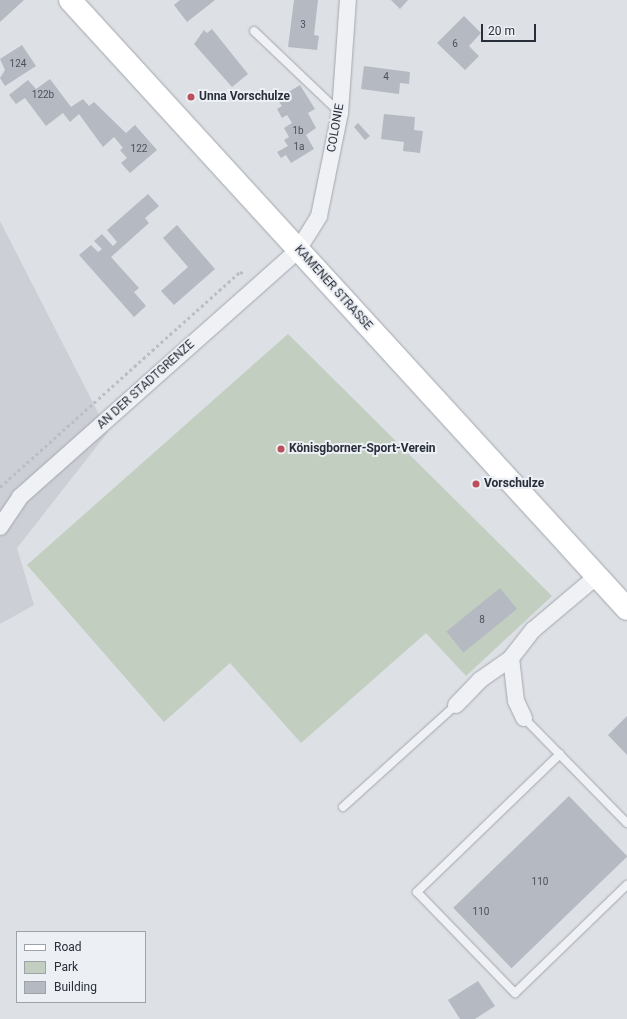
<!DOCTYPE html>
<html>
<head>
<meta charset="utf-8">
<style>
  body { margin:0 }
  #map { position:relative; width:627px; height:1019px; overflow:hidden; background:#dde0e5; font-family:Roboto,sans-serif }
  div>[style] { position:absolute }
  .built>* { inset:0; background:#cccfd6 }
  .green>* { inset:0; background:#c2cebf }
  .building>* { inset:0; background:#b5b9c1; transform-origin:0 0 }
  .path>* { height:2.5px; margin-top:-1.25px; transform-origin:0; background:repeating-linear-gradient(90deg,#bbbec4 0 3px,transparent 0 6px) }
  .roads { filter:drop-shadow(0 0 1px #a3a7ae) drop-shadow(0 0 1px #a3a7ae) }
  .service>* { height:8px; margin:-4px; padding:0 4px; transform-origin:4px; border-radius:4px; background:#eff1f4 }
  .minor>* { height:16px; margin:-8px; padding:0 8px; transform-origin:8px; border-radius:8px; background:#eff1f4 }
  .secondary>* { height:22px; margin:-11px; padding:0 11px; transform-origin:11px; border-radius:11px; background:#fff }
  .dots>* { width:11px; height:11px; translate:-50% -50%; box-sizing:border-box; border:2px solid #eceff3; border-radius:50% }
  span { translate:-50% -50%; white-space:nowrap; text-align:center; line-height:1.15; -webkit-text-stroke:4px #eceff3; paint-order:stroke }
  .number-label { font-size:10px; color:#4b515c }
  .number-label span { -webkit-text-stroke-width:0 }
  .poi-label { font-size:12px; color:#282e3a; font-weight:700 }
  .left { translate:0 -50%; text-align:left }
  .street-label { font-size:12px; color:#282e3a }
  .legend { position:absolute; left:16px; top:931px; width:130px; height:72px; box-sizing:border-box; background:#eceff3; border:1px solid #9ea2a9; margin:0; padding:5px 7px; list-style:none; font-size:12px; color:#282e3a }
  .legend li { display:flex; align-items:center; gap:8px; height:20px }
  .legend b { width:20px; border:1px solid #9ea2a9 }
  .scale { position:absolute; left:481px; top:24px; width:55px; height:18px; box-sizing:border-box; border:2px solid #282e3a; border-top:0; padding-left:5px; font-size:12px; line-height:14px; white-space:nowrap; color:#282e3a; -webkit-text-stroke:3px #eceff3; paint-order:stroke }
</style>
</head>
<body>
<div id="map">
  <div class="built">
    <div style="clip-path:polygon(0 221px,108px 432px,17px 548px,34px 605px,0 624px)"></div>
  </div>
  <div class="green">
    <div style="clip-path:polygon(288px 334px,552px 596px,466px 676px,426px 633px,301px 743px,230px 663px,164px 722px,27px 565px)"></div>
  </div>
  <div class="building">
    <div style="clip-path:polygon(0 0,24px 0,0 22px)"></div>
    <div style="clip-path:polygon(180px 0,215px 0,187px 22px,174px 5px)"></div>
    <div style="clip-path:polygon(294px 0,318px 0,314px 35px,319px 36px,317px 50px,288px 47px)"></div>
    <div style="clip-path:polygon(391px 0,408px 0,400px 9px)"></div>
    <div style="clip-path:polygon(464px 16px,481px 33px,469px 46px,479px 56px,465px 70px,437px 43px)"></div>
    <div style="clip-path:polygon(212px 29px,248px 74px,232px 87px,194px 44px,204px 30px,207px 33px)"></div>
    <div style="clip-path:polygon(22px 45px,36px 66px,5px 86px,0 78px,5px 70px,0 59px)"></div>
    <div style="clip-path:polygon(364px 66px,410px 72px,409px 84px,400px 83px,399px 94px,361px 89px)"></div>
    <div style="clip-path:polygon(50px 79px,71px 107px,83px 99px,89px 106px,94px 102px,126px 133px,135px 125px,157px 150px,130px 173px,121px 163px,127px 158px,120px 150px,123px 148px,114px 137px,103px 147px,79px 114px,70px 122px,63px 113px,46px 126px,25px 98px,16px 104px,9px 95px,28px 80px,36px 89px)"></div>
    <div style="clip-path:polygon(300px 85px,315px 109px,308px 113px,316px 128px,306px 135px,314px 149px,291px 163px,286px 155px,281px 158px,277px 152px,288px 146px,284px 140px,289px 137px,284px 128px,292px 123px,287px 115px,282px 118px,277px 109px,282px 106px,277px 99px)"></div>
    <div style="clip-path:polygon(384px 114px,415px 117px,414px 130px,423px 131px,420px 153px,403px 151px,404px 142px,381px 139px)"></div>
    <div style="clip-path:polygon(358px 123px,370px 136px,365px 140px,354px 127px)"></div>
    <div style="clip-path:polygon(148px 194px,159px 206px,145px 218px,149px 223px,111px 257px,139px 288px,134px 292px,146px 306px,134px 317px,79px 255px,91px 245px,98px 252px,102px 249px,94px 241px,102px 234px,113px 246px,117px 242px,107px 230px)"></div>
    <div style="clip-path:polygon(177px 225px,215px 269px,174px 305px,161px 291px,188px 267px,163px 238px)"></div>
    <div style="left:500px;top:588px;width:27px;height:69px;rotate:51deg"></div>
    <div style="clip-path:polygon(627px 716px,627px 755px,608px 735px)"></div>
    <div style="left:569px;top:796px;width:84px;height:161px;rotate:46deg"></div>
    <div style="clip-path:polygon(478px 981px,495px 1006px,475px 1019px,460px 1019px,448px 1000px)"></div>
  </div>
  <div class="path">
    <div style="left:0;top:487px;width:322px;rotate:-41.9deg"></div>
    <div style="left:240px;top:272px;width:5px;rotate:22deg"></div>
  </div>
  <div class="roads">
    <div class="service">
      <div style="left:254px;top:31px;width:117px;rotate:43.6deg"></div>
      <div style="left:524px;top:718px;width:147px;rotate:45.6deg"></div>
      <div style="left:560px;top:754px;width:199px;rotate:136deg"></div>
      <div style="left:417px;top:892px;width:141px;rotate:45.9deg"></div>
      <div style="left:515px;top:993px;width:156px;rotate:-44deg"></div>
      <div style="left:343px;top:807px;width:152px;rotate:-42.1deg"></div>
    </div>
    <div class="minor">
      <div style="left:0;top:527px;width:36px;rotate:-56deg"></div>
      <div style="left:20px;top:497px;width:372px;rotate:-41.6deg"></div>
      <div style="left:298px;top:250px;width:40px;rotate:-58deg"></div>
      <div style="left:319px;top:216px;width:105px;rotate:-78.5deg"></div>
      <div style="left:340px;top:113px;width:113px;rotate:-86deg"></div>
      <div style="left:456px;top:705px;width:35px;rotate:-46deg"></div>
      <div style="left:480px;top:680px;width:38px;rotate:-35deg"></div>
      <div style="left:524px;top:718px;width:19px;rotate:-115deg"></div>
      <div style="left:516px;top:701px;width:43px;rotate:-96.6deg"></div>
      <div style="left:511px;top:658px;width:36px;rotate:-52deg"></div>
      <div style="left:533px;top:630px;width:82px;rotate:-40.1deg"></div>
    </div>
    <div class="secondary">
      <div style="left:70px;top:0;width:825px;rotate:47.55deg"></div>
    </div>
  </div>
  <div class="dots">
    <div style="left:191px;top:97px;background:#bd4f5c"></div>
    <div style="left:281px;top:449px;background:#bd4f5c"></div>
    <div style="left:476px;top:484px;background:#bd4f5c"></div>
  </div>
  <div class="number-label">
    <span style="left:303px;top:25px">3</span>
    <span style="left:455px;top:44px">6</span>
    <span style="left:18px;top:64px">124</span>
    <span style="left:386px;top:77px">4</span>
    <span style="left:43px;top:95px">122b</span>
    <span style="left:298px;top:131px">1b</span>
    <span style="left:299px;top:147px">1a</span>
    <span style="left:139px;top:149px">122</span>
    <span style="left:482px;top:620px">8</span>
    <span style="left:540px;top:882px">110</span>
    <span style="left:481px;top:912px">110</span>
  </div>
  <div class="poi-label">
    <span class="left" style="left:199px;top:97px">Unna Vorschulze</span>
    <span class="left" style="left:289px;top:449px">Könisgborner-Sport-Verein</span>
    <span class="left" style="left:484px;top:484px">Vorschulze</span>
  </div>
  <div class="street-label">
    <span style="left:336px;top:128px;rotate:-80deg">COLONIE</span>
    <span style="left:333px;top:288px;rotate:48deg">KAMENER STRASSE</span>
    <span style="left:146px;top:385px;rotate:-42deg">AN DER STADTGRENZE</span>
  </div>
  <ul class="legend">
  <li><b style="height:5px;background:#fff"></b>Road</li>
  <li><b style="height:11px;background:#c2cebf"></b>Park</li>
  <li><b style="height:11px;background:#b5b9c1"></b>Building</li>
  </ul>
  <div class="scale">20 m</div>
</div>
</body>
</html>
